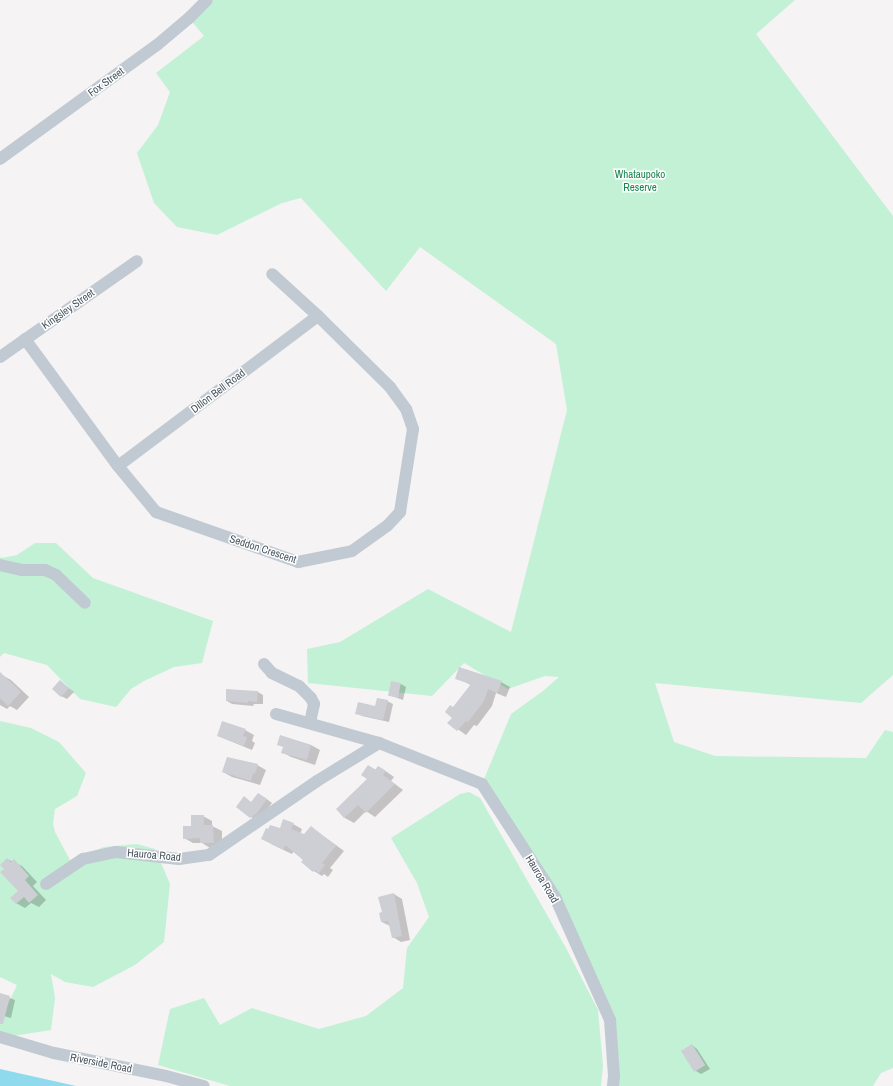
<!DOCTYPE html>
<html>
<head>
<meta charset="utf-8">
<style>
  body { margin:0 }
  #map { position:relative; width:893px; height:1086px; overflow:hidden; background:#f5f3f3; font-family:"Archivo Narrow",sans-serif }
  div>[style] { position:absolute }
  .green>* { inset:0; background:#c3f1d5 }
  .water>* { inset:0; background:#90daee }
  .shadow>* { inset:0; background:#0003 }
  .building>* { inset:0; background:#cdcfd5; transform-origin:0 0 }
  .minor>* { height:12px; margin:-6px; padding:0 6px; transform-origin:6px; border-radius:6px; background:#c1cad2 }
  span { translate:-50% -50%; white-space:nowrap; text-align:center; line-height:1.15; -webkit-text-stroke:3px #fff; paint-order:stroke }
  .street-label { font-size:11px; color:#4a5661 }
  .park-label { font-size:11px; color:#17864f }
</style>
</head>
<body>
<div id="map">
  <div class="green">
    <div style="clip-path:polygon(207px 0,795px 0,756px 34px,893px 216px,893px 675px,861px 703px,655px 683px,674px 742px,715px 756px,866px 758px,885px 730px,893px 732px,893px 1068px,881px 1073px,873px 1086px,613px 1086px,610px 1020px,555px 897px,482px 784px,511px 714px,543px 691px,559px 677px,545px 676px,508px 689px,464px 663px,432px 696px,308px 683px,307px 649px,340px 642px,428px 589px,511px 632px,567px 410px,556px 344px,420px 247px,386px 291px,301px 198px,282px 203px,217px 235px,177px 227px,154px 203px,137px 153px,158px 125px,170px 92px,156px 73px,204px 36px,189px 18px)"></div>
    <div style="clip-path:polygon(35px 543px,56px 543px,93px 578px,213px 621px,202px 663px,174px 667px,144px 681px,131px 689px,116px 707px,80px 699px,47px 665px,4px 653px,0 657px,0 557px,2px 558px,17px 555px)"></div>
    <div style="clip-path:polygon(0 721px,31px 728px,59px 742px,86px 773px,77px 796px,55px 809px,53px 824px,55px 832px,70px 860px,104px 847px,137px 844px,155px 849px,170px 884px,164px 942px,135px 965px,93px 987px,65px 982px,51px 974px,55px 998px,51px 1030px,0 1038px,0 1021px,17px 985px,0 977px)"></div>
    <div style="clip-path:polygon(469px 792px,480px 798px,566px 948px,598px 1010px,603px 1066px,601px 1086px,230px 1086px,158px 1065px,170px 1009px,204px 998px,220px 1025px,252px 1008px,319px 1029px,366px 1016px,403px 988px,407px 948px,429px 917px,417px 883px,391px 838px,460px 794px)"></div>
  </div>
  <div class="water">
    <div style="clip-path:polygon(0 1069px,76px 1086px,0 1086px)"></div>
  </div>
  <div class="shadow">
    <div style="clip-path:polygon(2px 675px,11px 680px,29px 697px,17px 710px,10px 706px,7px 709px,0 705px,0 677px)"></div>
    <div style="clip-path:polygon(456px 678px,501px 682px,510px 687px,506px 697px,496px 693px,492px 706px,477px 726px,474px 725px,466px 735px,449px 723px,453px 718px,453px 708px,471px 685px)"></div>
    <div style="clip-path:polygon(60px 681px,74px 692px,67px 699px,61px 696px)"></div>
    <div style="clip-path:polygon(401px 684px,406px 687px,403px 700px,389px 695px)"></div>
    <div style="clip-path:polygon(258px 692px,263px 695px,263px 704px,254px 704px,253px 706px,232px 704px,227px 701px)"></div>
    <div style="clip-path:polygon(387px 701px,393px 704px,389px 722px,362px 716px,356px 713px,375px 707px)"></div>
    <div style="clip-path:polygon(245px 730px,254px 735px,252px 741px,255px 743px,252px 750px,218px 736px)"></div>
    <div style="clip-path:polygon(281px 736px,311px 745px,320px 750px,315px 765px,291px 757px,282px 752px,284px 747px)"></div>
    <div style="clip-path:polygon(257px 765px,266px 770px,260px 785px,232px 777px,223px 772px)"></div>
    <div style="clip-path:polygon(369px 766px,376px 770px,379px 767px,387px 772px,394px 777px,391px 781px,403px 790px,375px 817px,366px 811px,354px 823px,345px 818px,337px 809px,368px 779px)"></div>
    <div style="clip-path:polygon(264px 797px,272px 803px,262px 816px,256px 820px,251px 817px,244px 798px,252px 803px)"></div>
    <div style="clip-path:polygon(203px 816px,212px 821px,212px 826px,222px 831px,222px 847px,210px 848px,202px 843px,193px 843px,184px 838px)"></div>
    <div style="clip-path:polygon(293px 824px,302px 829px,300px 834px,305px 835px,311px 827px,344px 851px,330px 868px,333px 870px,328px 877px,324px 874px,322px 876px,314px 871px,304px 860px,294px 851px,292px 854px,271px 844px,280px 830px)"></div>
    <div style="clip-path:polygon(7px 859px,22px 866px,37px 882px,33px 886px,46px 900px,39px 907px,31px 903px,25px 908px,16px 903px,19px 891px,5px 869px)"></div>
    <div style="clip-path:polygon(394px 894px,402px 899px,410px 940px,401px 942px,393px 937px,390px 926px,382px 922px,383px 913px)"></div>
    <div style="clip-path:polygon(0 994px,15px 1000px,11px 1018px,0 1015px)"></div>
    <div style="clip-path:polygon(692px 1045px,697px 1049px,710px 1069px,701px 1074px,696px 1071px,682px 1051px)"></div>
  </div>
  <div class="building">
    <div style="clip-path:polygon(459px 667px,502px 681px,497px 693px,488px 689px,484px 701px,468px 722px,466px 721px,457px 731px,447px 723px,452px 718px,445px 712px,450px 705px,453px 707px,471px 684px,455px 679px)"></div>
    <div style="clip-path:polygon(0 672px,21px 692px,8px 706px,0 698px)"></div>
    <div style="left:60px;top:680px;width:12px;height:12px;rotate:42deg"></div>
    <div style="left:391px;top:681px;width:10px;height:15px;rotate:11deg"></div>
    <div style="clip-path:polygon(226px 689px,258px 691px,257px 702px,248px 701px,248px 703px,226px 701px)"></div>
    <div style="clip-path:polygon(377px 698px,388px 700px,383px 720px,355px 714px,358px 702px,375px 706px)"></div>
    <div style="clip-path:polygon(222px 721px,246px 729px,243px 736px,247px 737px,244px 746px,217px 736px)"></div>
    <div style="clip-path:polygon(280px 735px,311px 745px,307px 760px,281px 753px,283px 747px,277px 745px)"></div>
    <div style="clip-path:polygon(227px 757px,258px 764px,255px 774px,253px 773px,251px 781px,222px 772px)"></div>
    <div style="clip-path:polygon(368px 765px,375px 770px,378px 766px,386px 771px,383px 775px,395px 784px,366px 813px,358px 805px,344px 818px,336px 809px,367px 779px,361px 775px)"></div>
    <div style="clip-path:polygon(258px 793px,267px 799px,257px 813px,250px 818px,236px 807px,244px 796px,251px 802px)"></div>
    <div style="clip-path:polygon(191px 815px,204px 815px,204px 825px,213px 825px,214px 843px,200px 843px,200px 838px,183px 839px,183px 826px,191px 826px)"></div>
    <div style="clip-path:polygon(283px 819px,294px 823px,291px 829px,304px 834px,311px 826px,336px 846px,322px 863px,325px 865px,319px 873px,315px 870px,313px 872px,301px 862px,303px 860px,285px 845px,284px 850px,261px 839px,266px 828px,268px 829px,270px 825px,280px 828px)"></div>
    <div style="clip-path:polygon(7px 858px,11px 862px,14px 859px,29px 876px,25px 880px,38px 895px,29px 903px,24px 897px,16px 904px,10px 898px,18px 891px,0 872px,4px 869px,0 865px)"></div>
    <div style="clip-path:polygon(394px 893px,402px 936px,392px 938px,388px 921px,381px 922px,379px 913px,382px 912px,378px 897px)"></div>
    <div style="clip-path:polygon(0 993px,10px 996px,3px 1024px,0 1024px)"></div>
    <div style="left:692px;top:1044px;width:25px;height:13px;rotate:58deg"></div>
  </div>
  <div class="minor">
    <div style="left:0;top:159px;width:194px;rotate:-36deg"></div>
    <div style="left:157px;top:45px;width:42px;rotate:-40.2deg"></div>
    <div style="left:189px;top:18px;width:25px;rotate:-45deg"></div>
    <div style="left:25px;top:339px;width:157px;rotate:53.8deg"></div>
    <div style="left:118px;top:466px;width:60px;rotate:50.4deg"></div>
    <div style="left:156px;top:512px;width:151px;rotate:19.4deg"></div>
    <div style="left:298px;top:562px;width:55px;rotate:-11.5deg"></div>
    <div style="left:352px;top:551px;width:44px;rotate:-35.8deg"></div>
    <div style="left:388px;top:525px;width:18px;rotate:-47deg"></div>
    <div style="left:400px;top:512px;width:84px;rotate:-81.1deg"></div>
    <div style="left:413px;top:429px;width:21px;rotate:-109deg"></div>
    <div style="left:406px;top:409px;width:27px;rotate:-126deg"></div>
    <div style="left:390px;top:387px;width:101px;rotate:-135.4deg"></div>
    <div style="left:318px;top:316px;width:62px;rotate:-137.6deg"></div>
    <div style="left:0;top:357px;width:167px;rotate:-35deg"></div>
    <div style="left:118px;top:466px;width:250px;rotate:-36.9deg"></div>
    <div style="left:0;top:565px;width:22px;rotate:13deg"></div>
    <div style="left:21px;top:570px;width:24px"></div>
    <div style="left:45px;top:570px;width:12px;rotate:24deg"></div>
    <div style="left:56px;top:575px;width:40px;rotate:44deg"></div>
    <div style="left:264px;top:664px;width:12px;rotate:48deg"></div>
    <div style="left:272px;top:673px;width:30px;rotate:26deg"></div>
    <div style="left:299px;top:686px;width:17px;rotate:45deg"></div>
    <div style="left:311px;top:698px;width:7px;rotate:63deg"></div>
    <div style="left:314px;top:704px;width:19px;rotate:102deg"></div>
    <div style="left:276px;top:714px;width:107px;rotate:15.7deg"></div>
    <div style="left:46px;top:884px;width:45px;rotate:-34deg"></div>
    <div style="left:83px;top:859px;width:34px;rotate:-12deg"></div>
    <div style="left:116px;top:852px;width:63px;rotate:6.3deg"></div>
    <div style="left:179px;top:859px;width:30px;rotate:-8deg"></div>
    <div style="left:209px;top:855px;width:131px;rotate:-34.4deg"></div>
    <div style="left:317px;top:781px;width:73px;rotate:-31.5deg"></div>
    <div style="left:379px;top:743px;width:111px;rotate:21.7deg"></div>
    <div style="left:482px;top:784px;width:135px;rotate:57.1deg"></div>
    <div style="left:555px;top:897px;width:135px;rotate:65.9deg"></div>
    <div style="left:610px;top:1020px;width:56px;rotate:85.9deg"></div>
    <div style="left:614px;top:1076px;width:10px;rotate:96deg"></div>
    <div style="left:0;top:1037px;width:56px;rotate:16.5deg"></div>
    <div style="left:54px;top:1053px;width:114px;rotate:11.6deg"></div>
    <div style="left:166px;top:1076px;width:39px;rotate:15deg"></div>
  </div>
  <div class="street-label">
    <span style="left:106px;top:82px;rotate:-36deg">Fox Street</span>
    <span style="left:68px;top:309px;rotate:-35deg">Kingsley Street</span>
    <span style="left:218px;top:391px;rotate:-37deg">Dillon Bell Road</span>
    <span style="left:263px;top:549px;rotate:18deg">Seddon Crescent</span>
    <span style="left:154px;top:855px;rotate:5deg">Hauroa Road</span>
    <span style="left:542px;top:879px;rotate:59deg">Hauroa Road</span>
    <span style="left:101px;top:1063px;rotate:11deg">Riverside Road</span>
  </div>
  <div class="park-label">
    <span style="left:640px;top:181px">Whataupoko<br>Reserve</span>
  </div>
</div>
</body>
</html>
